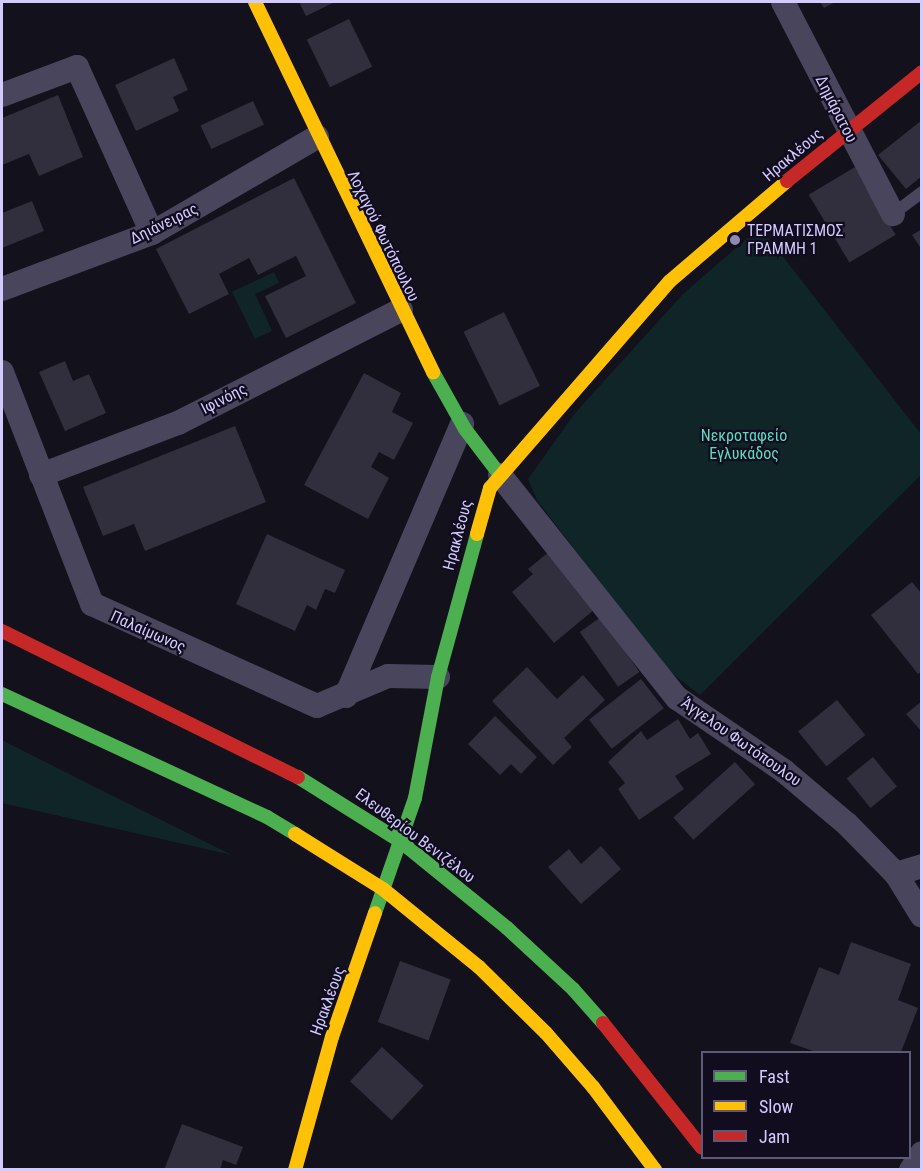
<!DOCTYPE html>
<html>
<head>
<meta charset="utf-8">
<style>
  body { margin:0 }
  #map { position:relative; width:923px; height:1171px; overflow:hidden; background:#13111b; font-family:"Roboto Condensed",sans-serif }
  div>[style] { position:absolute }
  .green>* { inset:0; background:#102527 }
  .building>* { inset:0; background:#312e3d; transform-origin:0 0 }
  .lane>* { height:12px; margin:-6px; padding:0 6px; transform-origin:6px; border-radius:6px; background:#48455c }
  .street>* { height:24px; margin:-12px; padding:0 12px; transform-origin:12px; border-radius:12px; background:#48455c }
  .fast>* { height:14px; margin:-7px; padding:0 7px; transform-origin:7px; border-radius:7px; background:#4caf50 }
  .slow>* { height:14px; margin:-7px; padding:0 7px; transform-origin:7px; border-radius:7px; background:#ffc107 }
  .jam>* { height:14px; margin:-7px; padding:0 7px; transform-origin:7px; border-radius:7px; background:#c62828 }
  .dots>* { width:16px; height:16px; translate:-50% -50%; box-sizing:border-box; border:3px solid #110d1f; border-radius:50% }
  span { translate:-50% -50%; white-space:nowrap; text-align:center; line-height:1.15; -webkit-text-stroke:4.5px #110d1f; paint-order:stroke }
  .street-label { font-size:16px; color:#d3cbfe }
  .poi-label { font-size:16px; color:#d3cbfe }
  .left { translate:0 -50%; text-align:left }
  .park-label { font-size:16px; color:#59dcc1 }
  .frame { position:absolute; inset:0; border:3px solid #d3cbfe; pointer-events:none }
  .legend { position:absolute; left:701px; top:1051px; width:210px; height:108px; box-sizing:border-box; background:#110d1f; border:2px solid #5f5978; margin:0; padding:8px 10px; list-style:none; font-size:18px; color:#d3cbfe }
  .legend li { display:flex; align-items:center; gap:12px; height:30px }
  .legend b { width:30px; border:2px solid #5f5978 }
</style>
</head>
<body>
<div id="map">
  <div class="green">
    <div style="clip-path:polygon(760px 227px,921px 434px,921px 475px,700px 695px,664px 667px,537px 500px,528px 479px,575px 413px,683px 294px)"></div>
    <div style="clip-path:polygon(274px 272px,279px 283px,255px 294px,272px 331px,255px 339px,232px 292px)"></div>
    <div style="clip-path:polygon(2px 740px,91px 785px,232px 855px,2px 803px)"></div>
  </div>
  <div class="building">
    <div style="clip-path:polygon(299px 2px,335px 2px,306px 16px)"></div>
    <div style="clip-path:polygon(820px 2px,835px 2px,824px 8px)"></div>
    <div style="left:349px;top:19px;width:53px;height:47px;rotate:64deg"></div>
    <div style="clip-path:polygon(174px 58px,188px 90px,173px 97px,179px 111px,136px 131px,115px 85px)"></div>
    <div style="clip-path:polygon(58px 95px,83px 157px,39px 176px,29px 154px,2px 165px,2px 118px)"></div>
    <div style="left:253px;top:101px;width:26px;height:58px;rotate:65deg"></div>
    <div style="clip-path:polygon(922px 120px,922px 176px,906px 189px,878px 155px)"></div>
    <div style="left:855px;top:167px;width:79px;height:54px;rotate:59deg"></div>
    <div style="clip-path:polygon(294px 178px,356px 303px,286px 338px,265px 296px,306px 276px,296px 256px,258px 275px,249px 258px,219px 274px,229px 294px,189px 314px,156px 249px)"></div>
    <div style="clip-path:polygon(32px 201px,44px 231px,2px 248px,2px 213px)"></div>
    <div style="clip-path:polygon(922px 229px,922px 250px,912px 235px)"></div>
    <div style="left:504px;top:312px;width:82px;height:45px;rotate:64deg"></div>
    <div style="clip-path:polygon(65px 361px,73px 381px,89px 374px,106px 413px,65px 431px,39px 372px)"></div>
    <div style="clip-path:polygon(364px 373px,401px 393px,392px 412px,413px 423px,394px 460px,379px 452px,371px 467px,389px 478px,368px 519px,304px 485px)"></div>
    <div style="clip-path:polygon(235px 426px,266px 502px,145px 551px,134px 524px,103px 536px,83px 487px)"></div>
    <div style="clip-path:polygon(267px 534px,345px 570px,335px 593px,325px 589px,316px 610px,307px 605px,295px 631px,236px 604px)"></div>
    <div style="clip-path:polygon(550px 551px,595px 609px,554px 643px,512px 592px,533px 574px,528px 569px)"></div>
    <div style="clip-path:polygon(912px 582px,922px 594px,922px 671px,918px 674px,871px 615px)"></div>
    <div style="left:601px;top:617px;width:67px;height:26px;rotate:55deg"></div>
    <div style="clip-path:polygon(527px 667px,557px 699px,583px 675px,605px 700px,564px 738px,572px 747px,553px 765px,492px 701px)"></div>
    <div style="left:641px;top:679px;width:37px;height:66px;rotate:52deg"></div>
    <div style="left:837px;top:700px;width:45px;height:50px;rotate:51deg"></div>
    <div style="clip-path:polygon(922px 701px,922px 732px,906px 714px)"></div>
    <div style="clip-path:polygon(495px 716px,537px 757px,521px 774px,511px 764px,500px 775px,468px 744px)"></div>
    <div style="clip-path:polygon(678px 719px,690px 739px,698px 733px,711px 754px,675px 776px,684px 789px,639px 820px,618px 789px,625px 783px,608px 762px,641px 731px,647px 740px)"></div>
    <div style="left:873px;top:757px;width:38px;height:34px;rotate:51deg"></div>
    <div style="left:735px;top:762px;width:30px;height:83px;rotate:48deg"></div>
    <div style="clip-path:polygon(601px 846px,621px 869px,581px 904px,548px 867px,569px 849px,581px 864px)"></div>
    <div style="clip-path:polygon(851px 942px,911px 964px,898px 1000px,918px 1008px,901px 1052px,816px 1052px,790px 1043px,819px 967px,839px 975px)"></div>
    <div style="left:400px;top:961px;width:54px;height:65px;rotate:20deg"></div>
    <div style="left:382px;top:1047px;width:57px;height:47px;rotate:43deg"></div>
    <div style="clip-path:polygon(182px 1124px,243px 1147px,236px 1165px,223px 1160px,220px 1170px,164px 1170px)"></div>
  </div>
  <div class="lane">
    <div style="left:893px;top:214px;width:36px;rotate:-37deg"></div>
  </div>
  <div class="street">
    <div style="left:783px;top:2px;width:239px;rotate:62.6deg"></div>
    <div style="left:2px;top:95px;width:80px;rotate:-20.5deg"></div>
    <div style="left:77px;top:67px;width:182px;rotate:65.7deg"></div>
    <div style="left:2px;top:289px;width:160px;rotate:-20.5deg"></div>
    <div style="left:152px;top:233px;width:191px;rotate:-30.2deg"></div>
    <div style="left:2px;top:372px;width:249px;rotate:68.8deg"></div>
    <div style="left:92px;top:604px;width:247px;rotate:24.4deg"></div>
    <div style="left:317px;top:706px;width:77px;rotate:-22.9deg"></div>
    <div style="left:388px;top:676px;width:50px;rotate:1.1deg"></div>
    <div style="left:41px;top:475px;width:147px;rotate:-20.8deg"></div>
    <div style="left:178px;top:423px;width:250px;rotate:-26.9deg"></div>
    <div style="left:500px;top:475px;width:285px;rotate:51.6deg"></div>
    <div style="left:677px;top:698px;width:130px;rotate:34.3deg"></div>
    <div style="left:784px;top:771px;width:82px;rotate:40.1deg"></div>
    <div style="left:847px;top:824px;width:70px;rotate:45.6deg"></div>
    <div style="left:896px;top:874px;width:49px;rotate:58.2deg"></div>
    <div style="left:346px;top:696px;width:296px;rotate:-66.9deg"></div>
    <div style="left:896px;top:874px;width:27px;rotate:-17deg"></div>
    <div style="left:911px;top:1170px;width:20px;rotate:-57deg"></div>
  </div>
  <div class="fast">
    <div style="left:433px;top:372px;width:65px;rotate:60.7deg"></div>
    <div style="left:465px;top:429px;width:58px;rotate:52.7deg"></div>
    <div style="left:2px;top:694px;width:292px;rotate:24.9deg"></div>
    <div style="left:267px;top:817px;width:33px;rotate:31deg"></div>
    <div style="left:298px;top:777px;width:120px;rotate:32.1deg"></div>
    <div style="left:400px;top:841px;width:138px;rotate:39.1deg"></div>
    <div style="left:507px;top:928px;width:90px;rotate:42.7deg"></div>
    <div style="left:573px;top:989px;width:45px;rotate:48.6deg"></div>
    <div style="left:375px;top:913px;width:122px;rotate:-70.8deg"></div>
    <div style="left:415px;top:798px;width:123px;rotate:-79.2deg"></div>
    <div style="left:438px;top:677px;width:148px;rotate:-74.7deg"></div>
  </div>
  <div class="slow">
    <div style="left:255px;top:2px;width:411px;rotate:64.3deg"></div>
    <div style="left:477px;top:534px;width:48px;rotate:-74.2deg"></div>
    <div style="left:490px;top:488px;width:274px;rotate:-49deg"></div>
    <div style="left:670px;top:281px;width:154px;rotate:-40.5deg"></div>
    <div style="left:295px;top:834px;width:104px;rotate:32deg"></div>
    <div style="left:383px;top:889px;width:124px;rotate:39.1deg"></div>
    <div style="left:479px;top:967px;width:94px;rotate:44.6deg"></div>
    <div style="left:546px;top:1033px;width:72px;rotate:49deg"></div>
    <div style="left:593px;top:1087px;width:104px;rotate:53.2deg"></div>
    <div style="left:295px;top:1170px;width:138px;rotate:-74.5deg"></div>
    <div style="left:332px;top:1037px;width:131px;rotate:-70.9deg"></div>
  </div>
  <div class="jam">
    <div style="left:787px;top:181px;width:174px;rotate:-38.9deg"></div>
    <div style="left:2px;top:631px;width:330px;rotate:26.3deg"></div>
    <div style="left:603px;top:1023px;width:159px;rotate:51.6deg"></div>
  </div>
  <div class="dots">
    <div style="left:735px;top:240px;background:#908aaf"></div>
  </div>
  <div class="street-label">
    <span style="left:836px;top:109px;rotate:63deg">Δημάρατου</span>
    <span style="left:793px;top:155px;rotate:-40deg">Ηρακλέους</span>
    <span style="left:164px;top:224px;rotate:-26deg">Δηιάνειρας</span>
    <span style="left:383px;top:236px;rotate:64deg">Λοχαγού Φωτόπουλου</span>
    <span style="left:224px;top:399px;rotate:-27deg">Ιφινόης</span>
    <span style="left:458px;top:535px;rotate:-75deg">Ηρακλέους</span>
    <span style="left:148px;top:632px;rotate:24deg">Παλαίμωνος</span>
    <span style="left:741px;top:742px;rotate:35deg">Άγγελου Φωτόπουλου</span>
    <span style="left:415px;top:836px;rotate:37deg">Ελευθερίου Βενιζέλου</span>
    <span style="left:328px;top:1001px;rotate:-70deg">Ηρακλέους</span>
  </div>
  <div class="poi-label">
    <span class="left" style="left:747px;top:240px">ΤΕΡΜΑΤΙΣΜΟΣ<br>ΓΡΑΜΜΗ 1</span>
  </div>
  <div class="park-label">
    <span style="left:744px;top:445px">Νεκροταφείο<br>Εγλυκάδος</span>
  </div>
  <div class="frame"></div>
  <ul class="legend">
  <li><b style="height:8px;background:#4caf50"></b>Fast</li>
  <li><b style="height:8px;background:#ffc107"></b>Slow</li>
  <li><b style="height:8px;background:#c62828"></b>Jam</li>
  </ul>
</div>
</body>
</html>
